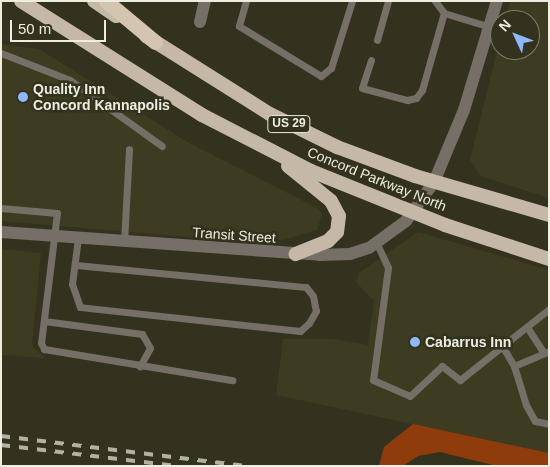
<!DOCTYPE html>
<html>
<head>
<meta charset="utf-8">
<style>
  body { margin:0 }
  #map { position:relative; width:550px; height:467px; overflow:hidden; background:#33321f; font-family:Arial,sans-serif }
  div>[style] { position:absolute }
  .built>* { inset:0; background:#3d3c21 }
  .forest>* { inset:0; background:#8f3c0c }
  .service>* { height:7px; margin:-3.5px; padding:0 3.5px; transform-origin:3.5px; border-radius:3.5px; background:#756f67 }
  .minor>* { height:12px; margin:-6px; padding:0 6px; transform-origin:6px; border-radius:6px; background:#756f67 }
  .trunk>* { height:14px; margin:-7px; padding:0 7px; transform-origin:7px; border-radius:7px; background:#c6b8a6 }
  .motorway>* { height:15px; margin:-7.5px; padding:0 7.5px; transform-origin:7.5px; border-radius:7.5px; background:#d4c5b0 }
  .rail>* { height:4px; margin-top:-2px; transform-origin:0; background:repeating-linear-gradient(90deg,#b2b2a3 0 9px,transparent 0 18px) }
  .dots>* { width:14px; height:14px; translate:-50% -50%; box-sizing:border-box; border:2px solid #33321f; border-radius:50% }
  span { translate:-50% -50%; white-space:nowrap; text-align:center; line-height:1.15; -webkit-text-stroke:5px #33321f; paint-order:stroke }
  .shield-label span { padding:1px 4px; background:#33321f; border:1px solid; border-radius:4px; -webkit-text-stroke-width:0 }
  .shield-label { font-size:12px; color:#edede0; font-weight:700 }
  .poi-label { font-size:14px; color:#edede0; font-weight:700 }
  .left { translate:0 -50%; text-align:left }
  .street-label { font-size:14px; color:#edede0 }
  .frame { position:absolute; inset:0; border:2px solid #edede0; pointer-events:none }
  .north { position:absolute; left:490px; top:10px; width:50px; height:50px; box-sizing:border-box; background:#33321f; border:1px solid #7d7d6c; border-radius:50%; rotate:313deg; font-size:14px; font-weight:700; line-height:20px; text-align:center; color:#edede0 }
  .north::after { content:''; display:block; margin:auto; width:18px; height:22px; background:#8fb8fd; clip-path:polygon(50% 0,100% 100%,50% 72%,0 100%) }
  .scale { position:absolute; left:10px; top:20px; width:96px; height:22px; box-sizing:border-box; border:2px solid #edede0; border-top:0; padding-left:6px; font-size:15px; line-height:18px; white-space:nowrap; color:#edede0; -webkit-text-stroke:4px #33321f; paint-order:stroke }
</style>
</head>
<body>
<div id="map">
  <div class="built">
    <div style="clip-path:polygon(510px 1px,549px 1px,549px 198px,481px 176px,470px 160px,500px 40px,500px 50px,530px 50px,530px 20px,505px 20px)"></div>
    <div style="clip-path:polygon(1px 44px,39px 49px,189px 143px,319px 209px,322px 214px,317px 230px,283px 240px,200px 238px,1px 221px)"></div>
    <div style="clip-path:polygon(418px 232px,549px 270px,549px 453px,276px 395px,283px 339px,333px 339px,368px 345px,374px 301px,356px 282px,359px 273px)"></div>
    <div style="clip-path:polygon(1px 249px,41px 253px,32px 345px,44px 358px,1px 355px)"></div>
  </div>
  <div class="forest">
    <div style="clip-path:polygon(413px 424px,549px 453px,549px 466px,497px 466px,440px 452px,418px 456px,403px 466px,379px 466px,384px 447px)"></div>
  </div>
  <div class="service">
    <div style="left:246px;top:1px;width:26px;rotate:106deg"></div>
    <div style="left:239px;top:26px;width:96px;rotate:31.4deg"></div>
    <div style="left:321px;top:76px;width:13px;rotate:-39deg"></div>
    <div style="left:331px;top:68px;width:70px;rotate:-72.6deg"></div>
    <div style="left:435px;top:1px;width:15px;rotate:53deg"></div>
    <div style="left:377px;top:40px;width:41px;rotate:-74.2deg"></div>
    <div style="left:1px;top:53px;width:74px;rotate:21.4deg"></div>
    <div style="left:70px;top:80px;width:113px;rotate:35.7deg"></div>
    <div style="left:371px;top:60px;width:29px;rotate:108deg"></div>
    <div style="left:362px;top:88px;width:47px;rotate:14.9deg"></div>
    <div style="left:407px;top:100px;width:9px;rotate:-13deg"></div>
    <div style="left:416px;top:98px;width:10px;rotate:-53deg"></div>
    <div style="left:422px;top:90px;width:80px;rotate:-74.1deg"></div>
    <div style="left:444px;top:13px;width:48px;rotate:16.9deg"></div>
    <div style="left:1px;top:208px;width:56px;rotate:5.1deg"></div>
    <div style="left:57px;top:213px;width:131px;rotate:97deg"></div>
    <div style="left:41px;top:343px;width:7px;rotate:63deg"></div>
    <div style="left:44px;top:349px;width:191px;rotate:9.4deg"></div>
    <div style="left:124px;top:242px;width:93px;rotate:-86.9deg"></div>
    <div style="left:377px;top:244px;width:26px;rotate:65deg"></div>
    <div style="left:388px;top:268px;width:113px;rotate:97.6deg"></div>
    <div style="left:373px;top:380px;width:40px;rotate:23.4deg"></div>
    <div style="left:410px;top:396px;width:44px;rotate:-43.2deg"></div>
    <div style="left:442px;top:366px;width:23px;rotate:38deg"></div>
    <div style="left:460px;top:380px;width:114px;rotate:-38.6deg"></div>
    <div style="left:76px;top:265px;width:231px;rotate:5.5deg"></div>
    <div style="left:306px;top:287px;width:11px;rotate:52deg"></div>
    <div style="left:313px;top:296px;width:15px;rotate:79deg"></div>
    <div style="left:316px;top:311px;width:14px;rotate:120deg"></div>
    <div style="left:309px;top:323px;width:12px;rotate:138deg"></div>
    <div style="left:300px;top:331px;width:221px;rotate:-173.8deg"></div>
    <div style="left:80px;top:307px;width:24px;rotate:-109deg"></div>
    <div style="left:72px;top:284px;width:46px;rotate:-82.6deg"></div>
    <div style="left:44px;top:321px;width:99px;rotate:7.6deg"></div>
    <div style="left:142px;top:334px;width:16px;rotate:60deg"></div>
    <div style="left:150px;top:348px;width:21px;rotate:119deg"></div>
    <div style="left:527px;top:327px;width:31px;rotate:57deg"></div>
    <div style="left:502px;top:346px;width:23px;rotate:59deg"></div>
    <div style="left:514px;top:366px;width:41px;rotate:72.9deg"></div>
    <div style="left:526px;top:405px;width:18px;rotate:61deg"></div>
    <div style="left:535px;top:421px;width:14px;rotate:12deg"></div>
    <div style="left:514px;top:366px;width:38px;rotate:-23deg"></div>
  </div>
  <div class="minor">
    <div style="left:200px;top:22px;width:22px;rotate:-77deg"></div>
    <div style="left:1px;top:232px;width:320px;rotate:4.1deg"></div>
    <div style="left:320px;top:255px;width:30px;rotate:-2deg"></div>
    <div style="left:350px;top:254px;width:20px;rotate:-18deg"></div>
    <div style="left:369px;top:248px;width:46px;rotate:-36.1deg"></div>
    <div style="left:406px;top:221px;width:48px;rotate:-54.3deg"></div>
    <div style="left:434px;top:182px;width:78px;rotate:-67.4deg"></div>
    <div style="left:464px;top:110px;width:114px;rotate:-73.2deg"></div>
  </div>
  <div class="trunk">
    <div style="left:21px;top:1px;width:214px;rotate:32.2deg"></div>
    <div style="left:202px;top:115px;width:123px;rotate:27.2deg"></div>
    <div style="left:311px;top:171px;width:144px;rotate:21.9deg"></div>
    <div style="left:445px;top:225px;width:109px;rotate:18.1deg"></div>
    <div style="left:94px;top:1px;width:27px;rotate:34deg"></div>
    <div style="left:146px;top:36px;width:146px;rotate:32.2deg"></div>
    <div style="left:270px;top:114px;width:75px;rotate:26.2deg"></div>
    <div style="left:337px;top:147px;width:83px;rotate:20.4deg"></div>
    <div style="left:415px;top:176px;width:140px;rotate:16.2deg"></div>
    <div style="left:288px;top:166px;width:55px;rotate:39.1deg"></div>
    <div style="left:331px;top:201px;width:17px;rotate:62deg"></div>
    <div style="left:339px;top:216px;width:16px;rotate:97deg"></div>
    <div style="left:337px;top:232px;width:13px;rotate:135deg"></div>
    <div style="left:328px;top:241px;width:35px;rotate:158deg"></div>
  </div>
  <div class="motorway">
    <div style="left:106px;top:1px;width:64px;rotate:39.9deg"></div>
  </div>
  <div class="rail">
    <div style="left:1px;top:436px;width:245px;rotate:7deg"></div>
    <div style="left:1px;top:445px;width:177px;rotate:6.8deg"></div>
  </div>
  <div class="dots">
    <div style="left:23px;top:97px;background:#8fb8fd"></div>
    <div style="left:415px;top:342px;background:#8fb8fd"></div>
  </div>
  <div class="shield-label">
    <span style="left:289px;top:124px">US 29</span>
  </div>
  <div class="poi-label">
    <span class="left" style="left:33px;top:97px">Quality Inn<br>Concord Kannapolis</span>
    <span class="left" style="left:425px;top:342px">Cabarrus Inn</span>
  </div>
  <div class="street-label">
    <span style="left:377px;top:179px;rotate:22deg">Concord Parkway North</span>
    <span style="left:234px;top:235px;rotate:4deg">Transit Street</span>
  </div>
  <div class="frame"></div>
  <div class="north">N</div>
  <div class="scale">50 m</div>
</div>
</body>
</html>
